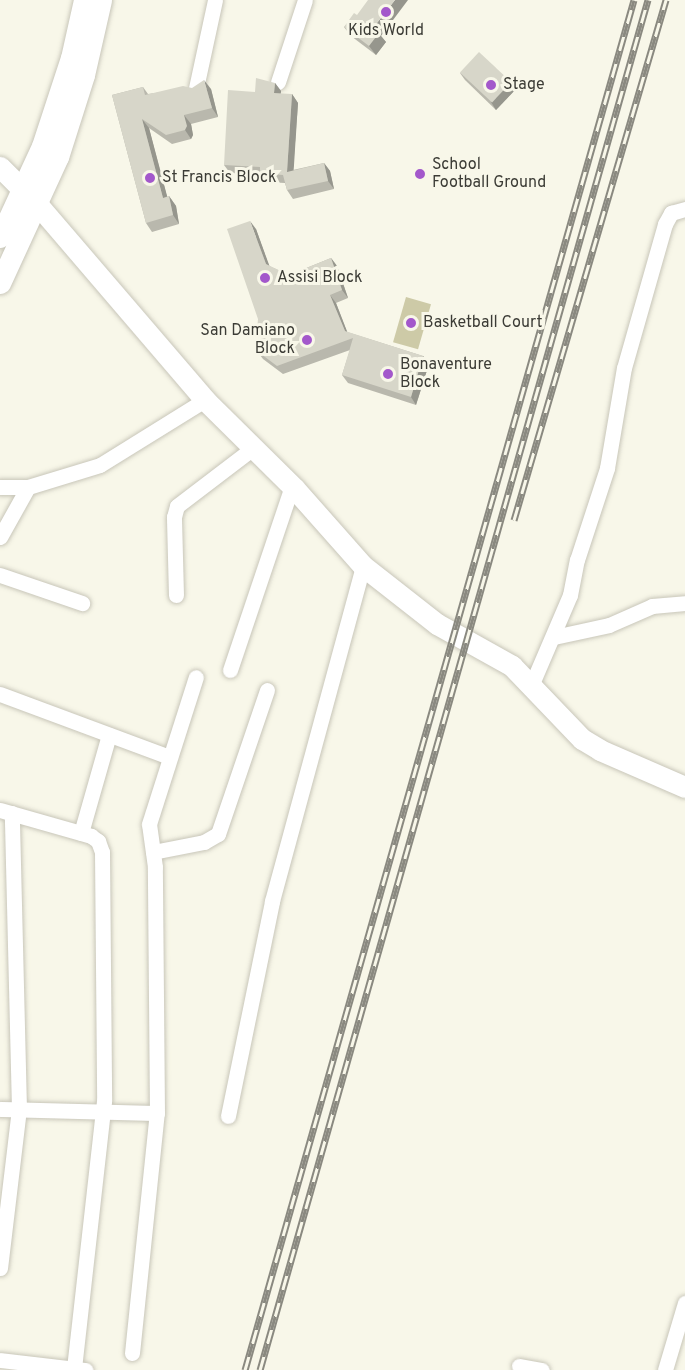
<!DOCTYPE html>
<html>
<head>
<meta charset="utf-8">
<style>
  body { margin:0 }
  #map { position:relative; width:685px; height:1370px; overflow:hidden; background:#f8f7e9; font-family:Overpass,sans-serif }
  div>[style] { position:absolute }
  .green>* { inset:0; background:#cdcaa7; transform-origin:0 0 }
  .roads { filter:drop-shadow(0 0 2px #c8c6b9) drop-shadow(0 0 2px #c8c6b9) }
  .street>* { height:15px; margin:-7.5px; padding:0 7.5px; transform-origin:7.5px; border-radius:7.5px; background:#fff }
  .secondary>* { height:21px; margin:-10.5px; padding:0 10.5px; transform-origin:10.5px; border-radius:10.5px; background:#fff }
  .rail>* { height:7px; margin-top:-3.5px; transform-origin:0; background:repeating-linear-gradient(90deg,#f8f7e9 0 14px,#8a8980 0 28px); box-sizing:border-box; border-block:2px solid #8a8980 }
  .wall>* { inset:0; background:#b9b8ad }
  .shaded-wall>* { inset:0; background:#96968d }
  .building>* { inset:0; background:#d7d6c9; transform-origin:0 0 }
  .dots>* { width:16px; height:16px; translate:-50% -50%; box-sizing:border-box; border:3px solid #f8f7e9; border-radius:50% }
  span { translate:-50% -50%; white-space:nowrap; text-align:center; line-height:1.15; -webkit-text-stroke:6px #f8f7e9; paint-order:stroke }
  .poi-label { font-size:16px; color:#3c3c36 }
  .left { translate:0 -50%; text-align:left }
  .right { translate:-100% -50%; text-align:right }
</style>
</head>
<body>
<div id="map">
  <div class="green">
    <div style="left:406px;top:297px;width:26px;height:47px;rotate:16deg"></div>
  </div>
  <div class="roads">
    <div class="street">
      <div style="left:278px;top:82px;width:86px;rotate:-71.8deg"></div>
      <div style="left:196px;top:88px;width:90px;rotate:-77.8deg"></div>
      <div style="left:0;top:487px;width:28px"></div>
      <div style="left:28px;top:487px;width:75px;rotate:-17deg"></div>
      <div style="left:100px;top:465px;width:123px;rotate:-31.8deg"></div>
      <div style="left:0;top:537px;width:57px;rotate:-60.8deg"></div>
      <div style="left:0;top:575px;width:87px;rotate:18.9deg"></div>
      <div style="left:176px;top:595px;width:78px;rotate:-91.5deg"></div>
      <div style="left:174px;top:517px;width:11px;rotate:-75deg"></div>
      <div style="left:177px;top:506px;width:96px;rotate:-37.3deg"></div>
      <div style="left:554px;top:637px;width:56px;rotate:-12.3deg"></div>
      <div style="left:609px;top:625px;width:47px;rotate:-23.8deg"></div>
      <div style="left:652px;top:606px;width:33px;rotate:-5deg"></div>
      <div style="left:230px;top:670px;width:194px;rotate:-71.4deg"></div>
      <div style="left:531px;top:686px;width:99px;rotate:-66.8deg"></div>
      <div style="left:570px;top:595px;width:36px;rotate:-79deg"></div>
      <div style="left:577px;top:560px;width:97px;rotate:-71.9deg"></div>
      <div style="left:607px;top:468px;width:101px;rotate:-80.4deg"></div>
      <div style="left:624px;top:368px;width:150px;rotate:-74.1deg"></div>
      <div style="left:665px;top:224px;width:13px;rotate:-61deg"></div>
      <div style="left:671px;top:213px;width:15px;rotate:-16deg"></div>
      <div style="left:0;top:694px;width:180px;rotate:20.4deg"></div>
      <div style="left:0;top:810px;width:95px;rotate:15.9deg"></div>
      <div style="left:91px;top:836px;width:9px;rotate:36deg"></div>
      <div style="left:98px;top:841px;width:12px;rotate:70deg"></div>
      <div style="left:102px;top:852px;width:249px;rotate:89.5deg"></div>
      <div style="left:104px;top:1101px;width:268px;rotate:96.4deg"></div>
      <div style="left:81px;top:833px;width:102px;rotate:-74.1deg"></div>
      <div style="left:153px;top:852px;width:52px;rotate:-11.1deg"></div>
      <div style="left:204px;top:842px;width:16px;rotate:-30deg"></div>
      <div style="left:218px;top:834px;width:152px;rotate:-71.2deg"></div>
      <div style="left:0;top:1109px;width:157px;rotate:1.5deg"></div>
      <div style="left:228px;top:1116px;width:219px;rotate:-78.4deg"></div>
      <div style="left:272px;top:901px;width:347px;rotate:-74.8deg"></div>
      <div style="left:0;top:1268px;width:160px;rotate:-83.2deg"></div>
      <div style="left:19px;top:1109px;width:296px;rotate:-91.4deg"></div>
      <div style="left:132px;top:1353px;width:241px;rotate:-84.1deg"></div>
      <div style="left:157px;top:1113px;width:246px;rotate:-90.5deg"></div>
      <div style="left:155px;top:867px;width:43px;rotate:-97.9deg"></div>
      <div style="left:149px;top:824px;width:154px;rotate:-72.3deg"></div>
      <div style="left:0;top:1360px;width:86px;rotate:6.7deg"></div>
      <div style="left:519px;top:1366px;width:23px;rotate:10deg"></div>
      <div style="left:665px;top:1370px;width:70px;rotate:-73.4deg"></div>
    </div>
    <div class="secondary">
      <div style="left:0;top:167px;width:54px;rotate:45deg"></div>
      <div style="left:38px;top:205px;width:257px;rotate:49.4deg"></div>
      <div style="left:205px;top:400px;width:125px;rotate:44.7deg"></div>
      <div style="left:294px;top:488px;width:104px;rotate:48.5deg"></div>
      <div style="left:363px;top:566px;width:94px;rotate:38.1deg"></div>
      <div style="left:437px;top:624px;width:86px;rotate:29.2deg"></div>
      <div style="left:512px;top:666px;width:101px;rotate:46.2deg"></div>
      <div style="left:582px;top:739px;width:21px;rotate:31deg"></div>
      <div style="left:600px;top:750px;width:93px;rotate:23.5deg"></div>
      <div style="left:0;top:237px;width:100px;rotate:-65.2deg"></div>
      <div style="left:42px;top:146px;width:93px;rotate:-71.8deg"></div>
      <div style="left:71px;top:58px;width:59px;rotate:-77.4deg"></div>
      <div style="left:0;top:283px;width:139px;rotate:-65.3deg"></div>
      <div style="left:58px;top:157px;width:86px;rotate:-72.4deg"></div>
      <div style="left:84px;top:75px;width:77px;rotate:-77.2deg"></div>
    </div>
  </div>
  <div class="rail">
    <div style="left:514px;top:520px;width:542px;rotate:-73.71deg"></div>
    <div style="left:245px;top:1370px;width:1424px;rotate:-74.15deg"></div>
    <div style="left:260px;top:1370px;width:1424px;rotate:-74.19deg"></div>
  </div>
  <div class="wall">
    <div style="clip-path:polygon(357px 15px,381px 36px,386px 42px,376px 55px,351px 36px,344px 27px)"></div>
    <div style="clip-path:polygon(460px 73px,511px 82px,516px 89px,496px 110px,465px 80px)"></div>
    <div style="clip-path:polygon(275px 83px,281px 91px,280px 94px,292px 94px,298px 103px,293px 170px,324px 163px,330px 171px,334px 189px,293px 199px,287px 190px,285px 183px,266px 182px,261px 175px,230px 173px,224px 165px,255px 92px)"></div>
    <div style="clip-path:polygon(143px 87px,148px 94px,192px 88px,211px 89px,218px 117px,191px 124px,193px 135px,191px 139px,172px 144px,149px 128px,167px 197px,169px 196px,176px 206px,179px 224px,152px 232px,146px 223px,112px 95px)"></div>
    <div style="clip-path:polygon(256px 229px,269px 266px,289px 275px,331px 258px,337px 266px,348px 298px,336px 303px,347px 332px,423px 356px,429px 364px,416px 405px,348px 383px,342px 375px,350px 350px,283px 374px,263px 359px,257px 351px,258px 319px)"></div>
  </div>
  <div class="shaded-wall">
    <div style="clip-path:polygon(395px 0,408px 0,381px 36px,386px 42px,376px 55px,369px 46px,373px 28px)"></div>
    <div style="clip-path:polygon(204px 80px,211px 89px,218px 117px,212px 108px)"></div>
    <div style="clip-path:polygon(511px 82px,516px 89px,496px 110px,491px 102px)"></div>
    <div style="clip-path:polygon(275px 83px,281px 91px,280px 102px,274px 93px)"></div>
    <div style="clip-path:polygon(292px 94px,298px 103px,293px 180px,287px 172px)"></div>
    <div style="clip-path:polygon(184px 115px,191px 124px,193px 135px,191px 139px,185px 130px)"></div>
    <div style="clip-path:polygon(142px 119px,149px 128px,170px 207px,163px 198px)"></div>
    <div style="clip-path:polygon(324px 163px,330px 171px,334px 189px,328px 181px)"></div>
    <div style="clip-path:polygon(169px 196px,176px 206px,179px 224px,173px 215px)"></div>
    <div style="clip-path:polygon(250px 221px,256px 229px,272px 273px,266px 264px)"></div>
    <div style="clip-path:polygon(331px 258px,337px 266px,348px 298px,342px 290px)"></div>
    <div style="clip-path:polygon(330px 295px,336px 303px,350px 339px,345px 331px)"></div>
    <div style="clip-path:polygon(423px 356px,429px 364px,416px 405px,411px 397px)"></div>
  </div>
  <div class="building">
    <div style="clip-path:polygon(368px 0,395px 0,373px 28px,379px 33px,369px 46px,344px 27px,354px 13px,357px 15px)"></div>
    <div style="left:479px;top:52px;width:44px;height:28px;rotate:43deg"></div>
    <div style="clip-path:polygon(256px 78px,275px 83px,274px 93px,292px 94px,287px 172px,324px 163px,328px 181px,287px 190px,283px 175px,260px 173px,260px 167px,224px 165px,228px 90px,255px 92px)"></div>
    <div style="clip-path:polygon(204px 80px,212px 108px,184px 115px,187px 126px,185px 130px,166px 135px,142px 119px,163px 198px,169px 196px,173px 215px,146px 223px,112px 95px,143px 87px,145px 95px,183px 86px,192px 88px)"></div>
    <div style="clip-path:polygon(250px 221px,266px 264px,289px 275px,331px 258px,342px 290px,330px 295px,345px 331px,423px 356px,411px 397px,342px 375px,353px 338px,277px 366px,257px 351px,258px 319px,227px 229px)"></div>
  </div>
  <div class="dots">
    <div style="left:386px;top:12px;background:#a358cb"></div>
    <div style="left:491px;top:85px;background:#a358cb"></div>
    <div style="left:420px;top:174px;background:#a358cb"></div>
    <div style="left:150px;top:178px;background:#a358cb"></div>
    <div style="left:265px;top:278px;background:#a358cb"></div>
    <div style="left:411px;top:323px;background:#a358cb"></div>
    <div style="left:307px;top:340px;background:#a358cb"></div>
    <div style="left:388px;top:374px;background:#a358cb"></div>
  </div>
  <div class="poi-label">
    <span style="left:386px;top:31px">Kids World</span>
    <span class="left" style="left:503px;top:85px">Stage</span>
    <span class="left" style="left:432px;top:174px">School<br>Football Ground</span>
    <span class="left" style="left:162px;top:178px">St Francis Block</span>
    <span class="left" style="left:277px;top:278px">Assisi Block</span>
    <span class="left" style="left:423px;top:323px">Basketball Court</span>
    <span class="right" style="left:295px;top:340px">San Damiano<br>Block</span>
    <span class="left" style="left:400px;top:374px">Bonaventure<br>Block</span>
  </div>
</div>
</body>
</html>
